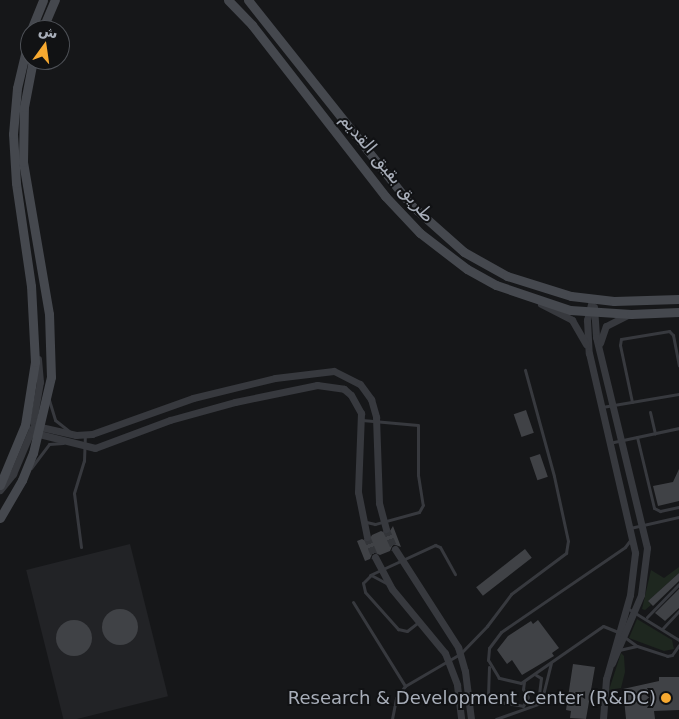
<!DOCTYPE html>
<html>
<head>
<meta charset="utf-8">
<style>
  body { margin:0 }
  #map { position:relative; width:679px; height:719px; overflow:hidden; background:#161719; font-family:"DejaVu Sans",Cairo,sans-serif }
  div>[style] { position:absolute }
  .built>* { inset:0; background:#222326; transform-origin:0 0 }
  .green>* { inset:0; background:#1e271f }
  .building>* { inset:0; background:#404246; transform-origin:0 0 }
  .round { border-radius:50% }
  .street-tunnel>* { height:7px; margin-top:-3.5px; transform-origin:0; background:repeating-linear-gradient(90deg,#333539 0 7px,transparent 0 10.5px) }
  .lane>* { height:3px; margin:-1.5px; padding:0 1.5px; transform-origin:1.5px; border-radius:1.5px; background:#37393e }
  .street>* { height:7px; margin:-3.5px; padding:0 3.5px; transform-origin:3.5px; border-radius:3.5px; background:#37393e }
  .secondary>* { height:9px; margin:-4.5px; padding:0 4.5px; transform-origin:4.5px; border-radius:4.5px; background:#45484e }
  .dots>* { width:14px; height:14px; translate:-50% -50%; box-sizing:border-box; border:2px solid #111214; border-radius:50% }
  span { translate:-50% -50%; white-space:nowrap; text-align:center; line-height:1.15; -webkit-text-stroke:4px #111214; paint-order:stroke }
  .street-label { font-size:18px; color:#a8aeb9 }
  .poi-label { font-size:18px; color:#a8aeb9 }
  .right { translate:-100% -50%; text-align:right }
  .north { position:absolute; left:20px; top:20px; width:50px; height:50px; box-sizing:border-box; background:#111214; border:1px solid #4d5056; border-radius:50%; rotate:14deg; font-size:14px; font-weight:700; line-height:20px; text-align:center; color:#a8aeb9 }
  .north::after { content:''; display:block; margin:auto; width:18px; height:22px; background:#f7a930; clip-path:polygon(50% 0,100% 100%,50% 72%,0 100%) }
</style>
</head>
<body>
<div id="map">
  <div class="built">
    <div style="left:130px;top:544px;width:157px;height:107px;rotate:76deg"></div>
  </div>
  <div class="green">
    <div style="clip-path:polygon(679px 567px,679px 573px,648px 601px,651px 605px,645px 610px,642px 609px,651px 570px,664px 578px)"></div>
    <div style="clip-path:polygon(637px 619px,672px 640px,674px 649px,664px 651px,629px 638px)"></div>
    <div style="clip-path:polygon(621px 653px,624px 656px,625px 672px,621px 688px,609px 690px)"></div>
  </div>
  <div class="building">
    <div style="left:526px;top:410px;width:24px;height:13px;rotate:71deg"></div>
    <div style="left:540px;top:454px;width:24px;height:11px;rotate:71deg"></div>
    <div style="clip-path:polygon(679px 469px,679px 501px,658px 506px,653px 486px,673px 482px)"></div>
    <div style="clip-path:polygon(393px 526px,401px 547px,393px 544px,390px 551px,380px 555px,373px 552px,370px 559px,365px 561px,357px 541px,362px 539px,368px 542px,372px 535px,381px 531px,388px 534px)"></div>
    <div style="left:525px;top:549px;width:11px;height:62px;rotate:52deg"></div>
    <div style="clip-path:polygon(679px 573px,679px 581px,653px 606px,648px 601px)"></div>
    <div style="clip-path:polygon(679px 589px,679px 608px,665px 621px,655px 613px)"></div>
    <div class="round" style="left:102px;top:609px;width:36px;height:36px"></div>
    <div style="clip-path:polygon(538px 620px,559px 648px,552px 653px,554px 656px,522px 675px,512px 660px,507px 664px,497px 650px,508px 636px,531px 621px,533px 624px)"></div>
    <div class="round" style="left:56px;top:620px;width:36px;height:36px"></div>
    <div style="clip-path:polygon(573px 664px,595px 667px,586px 719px,570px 718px,571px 711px,566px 710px)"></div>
    <div style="clip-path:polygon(659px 677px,679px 677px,679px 710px,654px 711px,655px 719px,626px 719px,623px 689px,659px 681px)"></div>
  </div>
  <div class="street-tunnel">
    <div style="left:386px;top:529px;width:22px;rotate:66deg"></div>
    <div style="left:367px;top:537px;width:22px;rotate:68deg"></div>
  </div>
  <div class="lane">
    <div style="left:49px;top:400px;width:21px;rotate:73deg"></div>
    <div style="left:55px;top:420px;width:18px;rotate:38deg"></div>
    <div style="left:632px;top:402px;width:58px;rotate:-101.9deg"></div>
    <div style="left:620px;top:345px;width:6px;rotate:-81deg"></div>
    <div style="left:621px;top:339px;width:49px;rotate:-9.5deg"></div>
    <div style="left:669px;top:331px;width:6px;rotate:45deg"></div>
    <div style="left:673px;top:335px;width:31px;rotate:79deg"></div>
    <div style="left:602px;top:407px;width:78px;rotate:-9.6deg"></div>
    <div style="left:650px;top:412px;width:22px;rotate:77deg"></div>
    <div style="left:362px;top:420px;width:56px;rotate:5.1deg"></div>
    <div style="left:418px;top:425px;width:50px;rotate:90deg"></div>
    <div style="left:418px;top:475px;width:30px;rotate:81deg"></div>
    <div style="left:423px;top:505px;width:8px;rotate:120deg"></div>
    <div style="left:419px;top:512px;width:46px;rotate:164.7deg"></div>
    <div style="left:375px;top:524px;width:9px;rotate:-167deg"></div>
    <div style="left:637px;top:437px;width:73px;rotate:76.5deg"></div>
    <div style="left:654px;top:508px;width:7px;rotate:27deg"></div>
    <div style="left:660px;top:511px;width:19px;rotate:-12deg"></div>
    <div style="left:609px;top:443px;width:72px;rotate:-12.1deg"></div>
    <div style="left:31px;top:468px;width:30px;rotate:-53deg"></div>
    <div style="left:49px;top:444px;width:14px;rotate:-4deg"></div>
    <div style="left:630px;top:528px;width:50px;rotate:-12.7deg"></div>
    <div style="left:81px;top:547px;width:54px;rotate:-97.4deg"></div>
    <div style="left:74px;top:493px;width:34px;rotate:-73deg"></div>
    <div style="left:84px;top:461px;width:25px;rotate:-88deg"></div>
    <div style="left:370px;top:575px;width:72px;rotate:-24.8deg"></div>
    <div style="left:435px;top:545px;width:5px;rotate:22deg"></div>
    <div style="left:440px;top:547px;width:31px;rotate:61deg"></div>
    <div style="left:386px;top:583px;width:17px;rotate:-152deg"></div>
    <div style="left:371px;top:575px;width:11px;rotate:135deg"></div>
    <div style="left:363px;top:583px;width:9px;rotate:77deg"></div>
    <div style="left:365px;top:592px;width:50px;rotate:48.3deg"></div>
    <div style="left:398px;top:629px;width:9px;rotate:13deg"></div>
    <div style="left:407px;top:631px;width:16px;rotate:-38deg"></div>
    <div style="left:353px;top:602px;width:99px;rotate:58.2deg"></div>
    <div style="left:627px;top:608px;width:61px;rotate:31.6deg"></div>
    <div style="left:647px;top:617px;width:46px;rotate:-45.9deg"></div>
    <div style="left:663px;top:628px;width:23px;rotate:-47deg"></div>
    <div style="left:618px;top:632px;width:16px;rotate:-158deg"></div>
    <div style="left:603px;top:626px;width:100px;rotate:145.2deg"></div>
    <div style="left:521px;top:683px;width:23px;rotate:-167deg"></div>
    <div style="left:499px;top:678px;width:21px;rotate:-121deg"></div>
    <div style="left:488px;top:660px;width:12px;rotate:-85deg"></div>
    <div style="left:489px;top:648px;width:20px;rotate:-53deg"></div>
    <div style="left:501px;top:632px;width:150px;rotate:-34.4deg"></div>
    <div style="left:625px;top:547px;width:10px;rotate:-53deg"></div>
    <div style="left:623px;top:636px;width:17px;rotate:36deg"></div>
    <div style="left:637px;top:646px;width:32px;rotate:18deg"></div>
    <div style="left:667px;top:656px;width:5px;rotate:-11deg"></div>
    <div style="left:672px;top:655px;width:12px;rotate:-55deg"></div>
    <div style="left:619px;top:650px;width:18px;rotate:-13deg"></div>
    <div style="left:489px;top:667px;width:29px;rotate:92deg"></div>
    <div style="left:488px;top:696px;width:7px;rotate:45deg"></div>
    <div style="left:493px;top:701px;width:30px;rotate:9deg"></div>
    <div style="left:523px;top:706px;width:10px;rotate:-61deg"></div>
    <div style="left:528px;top:697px;width:9px;rotate:-122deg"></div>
    <div style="left:523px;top:689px;width:7px;rotate:-82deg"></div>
    <div style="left:536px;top:675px;width:6px;rotate:31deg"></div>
    <div style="left:541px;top:678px;width:26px;rotate:97deg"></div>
    <div style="left:392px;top:719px;width:21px;rotate:-79deg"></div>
    <div style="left:396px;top:698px;width:15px;rotate:-53deg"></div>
    <div style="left:405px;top:686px;width:64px;rotate:-30.2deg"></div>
    <div style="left:460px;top:654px;width:39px;rotate:-46deg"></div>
    <div style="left:487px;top:626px;width:40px;rotate:-53deg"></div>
    <div style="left:511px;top:594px;width:69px;rotate:-36.7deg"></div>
    <div style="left:566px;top:553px;width:12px;rotate:-81deg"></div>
    <div style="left:568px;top:541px;width:66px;rotate:-102.2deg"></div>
    <div style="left:554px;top:476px;width:110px;rotate:-105.3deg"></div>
    <div style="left:496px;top:719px;width:48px;rotate:-19.6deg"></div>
    <div style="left:541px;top:703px;width:41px;rotate:-76deg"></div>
  </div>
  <div class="street">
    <div style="left:592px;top:300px;width:21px;rotate:104deg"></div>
    <div style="left:587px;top:320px;width:33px;rotate:87deg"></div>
    <div style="left:589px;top:353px;width:205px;rotate:77deg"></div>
    <div style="left:635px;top:553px;width:42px;rotate:96.8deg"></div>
    <div style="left:630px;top:595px;width:87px;rotate:105.9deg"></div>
    <div style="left:606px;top:679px;width:40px;rotate:94.3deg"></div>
    <div style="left:541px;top:304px;width:35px;rotate:27deg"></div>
    <div style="left:572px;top:320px;width:28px;rotate:60deg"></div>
    <div style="left:594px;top:307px;width:30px;rotate:86deg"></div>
    <div style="left:596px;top:337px;width:217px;rotate:76.4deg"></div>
    <div style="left:647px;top:548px;width:47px;rotate:97.3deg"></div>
    <div style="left:641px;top:595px;width:74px;rotate:113.1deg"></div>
    <div style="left:600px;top:343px;width:18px;rotate:-71deg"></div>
    <div style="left:606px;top:326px;width:25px;rotate:-27deg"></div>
    <div style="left:38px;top:359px;width:23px;rotate:85deg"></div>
    <div style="left:40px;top:382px;width:40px;rotate:100deg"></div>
    <div style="left:33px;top:421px;width:12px;rotate:81deg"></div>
    <div style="left:35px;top:433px;width:62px;rotate:14deg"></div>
    <div style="left:95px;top:448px;width:80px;rotate:-20.5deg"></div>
    <div style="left:170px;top:420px;width:67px;rotate:-15.5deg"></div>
    <div style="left:235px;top:402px;width:84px;rotate:-11.7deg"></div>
    <div style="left:317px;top:385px;width:27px;rotate:8deg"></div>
    <div style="left:344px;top:389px;width:9px;rotate:41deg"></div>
    <div style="left:351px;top:395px;width:21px;rotate:61deg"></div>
    <div style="left:361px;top:413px;width:79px;rotate:92.2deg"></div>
    <div style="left:358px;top:492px;width:46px;rotate:78.7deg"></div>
    <div style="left:0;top:490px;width:21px;rotate:-51deg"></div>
    <div style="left:13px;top:474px;width:49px;rotate:-67.1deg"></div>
    <div style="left:32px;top:429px;width:5px;rotate:-37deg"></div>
    <div style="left:36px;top:426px;width:41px;rotate:12.7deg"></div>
    <div style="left:76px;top:435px;width:16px;rotate:-4deg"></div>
    <div style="left:92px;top:434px;width:107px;rotate:-19.6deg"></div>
    <div style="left:193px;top:398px;width:84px;rotate:-13.7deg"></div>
    <div style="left:275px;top:378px;width:59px;rotate:-6.8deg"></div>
    <div style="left:334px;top:371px;width:29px;rotate:27deg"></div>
    <div style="left:360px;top:384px;width:19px;rotate:54deg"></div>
    <div style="left:371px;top:399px;width:19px;rotate:74deg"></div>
    <div style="left:376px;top:417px;width:86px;rotate:88deg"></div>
    <div style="left:379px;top:503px;width:27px;rotate:75deg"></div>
    <div style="left:395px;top:549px;width:117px;rotate:57.3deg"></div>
    <div style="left:458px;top:647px;width:25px;rotate:74deg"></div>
    <div style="left:465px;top:671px;width:48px;rotate:82.9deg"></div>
    <div style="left:375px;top:557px;width:36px;rotate:62deg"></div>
    <div style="left:392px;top:589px;width:83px;rotate:50.4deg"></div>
    <div style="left:445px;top:653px;width:34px;rotate:69deg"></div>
    <div style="left:457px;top:685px;width:34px;rotate:83deg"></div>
  </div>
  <div class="secondary">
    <div style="left:228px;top:0;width:35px;rotate:46deg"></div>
    <div style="left:252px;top:25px;width:217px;rotate:52.1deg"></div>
    <div style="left:385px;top:196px;width:51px;rotate:46.6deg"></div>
    <div style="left:420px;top:233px;width:59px;rotate:37.5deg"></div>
    <div style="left:467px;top:269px;width:33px;rotate:29deg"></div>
    <div style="left:496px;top:285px;width:78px;rotate:18.7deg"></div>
    <div style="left:570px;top:310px;width:61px;rotate:3.8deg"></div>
    <div style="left:631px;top:314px;width:48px;rotate:-2.4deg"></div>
    <div style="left:248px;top:0;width:260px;rotate:51.5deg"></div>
    <div style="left:410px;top:204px;width:72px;rotate:41.6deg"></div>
    <div style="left:464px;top:252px;width:49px;rotate:29.2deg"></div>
    <div style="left:507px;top:276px;width:67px;rotate:17.4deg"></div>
    <div style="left:571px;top:296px;width:43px;rotate:6.6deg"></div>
    <div style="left:614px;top:301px;width:65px;rotate:-1.8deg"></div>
    <div style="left:31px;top:30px;width:32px;rotate:-68deg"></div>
    <div style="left:42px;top:30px;width:33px;rotate:-67deg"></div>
    <div style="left:0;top:485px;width:65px;rotate:-67.4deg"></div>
    <div style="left:25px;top:425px;width:64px;rotate:-81deg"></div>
    <div style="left:35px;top:362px;width:76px;rotate:-93deg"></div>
    <div style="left:31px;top:286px;width:104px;rotate:-98.3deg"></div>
    <div style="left:16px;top:183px;width:49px;rotate:-93.5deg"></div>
    <div style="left:13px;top:134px;width:46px;rotate:-85deg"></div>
    <div style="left:17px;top:88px;width:57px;rotate:-76.7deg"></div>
    <div style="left:0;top:518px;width:44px;rotate:-59.9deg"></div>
    <div style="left:22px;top:480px;width:29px;rotate:-68deg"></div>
    <div style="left:33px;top:453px;width:78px;rotate:-76.7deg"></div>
    <div style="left:51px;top:377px;width:63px;rotate:-91.8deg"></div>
    <div style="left:49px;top:314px;width:154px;rotate:-99.7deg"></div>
    <div style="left:23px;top:162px;width:55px;rotate:-89deg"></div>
    <div style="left:24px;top:107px;width:48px;rotate:-79.2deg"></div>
  </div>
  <div class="dots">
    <div style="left:666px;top:698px;background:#f7a930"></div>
  </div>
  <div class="street-label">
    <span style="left:387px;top:168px;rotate:50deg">طريق بقيق القديم</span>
  </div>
  <div class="poi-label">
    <span class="right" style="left:656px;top:698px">Research &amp; Development Center (R&amp;DC)</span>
  </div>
  <div class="north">ش</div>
</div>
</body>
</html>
